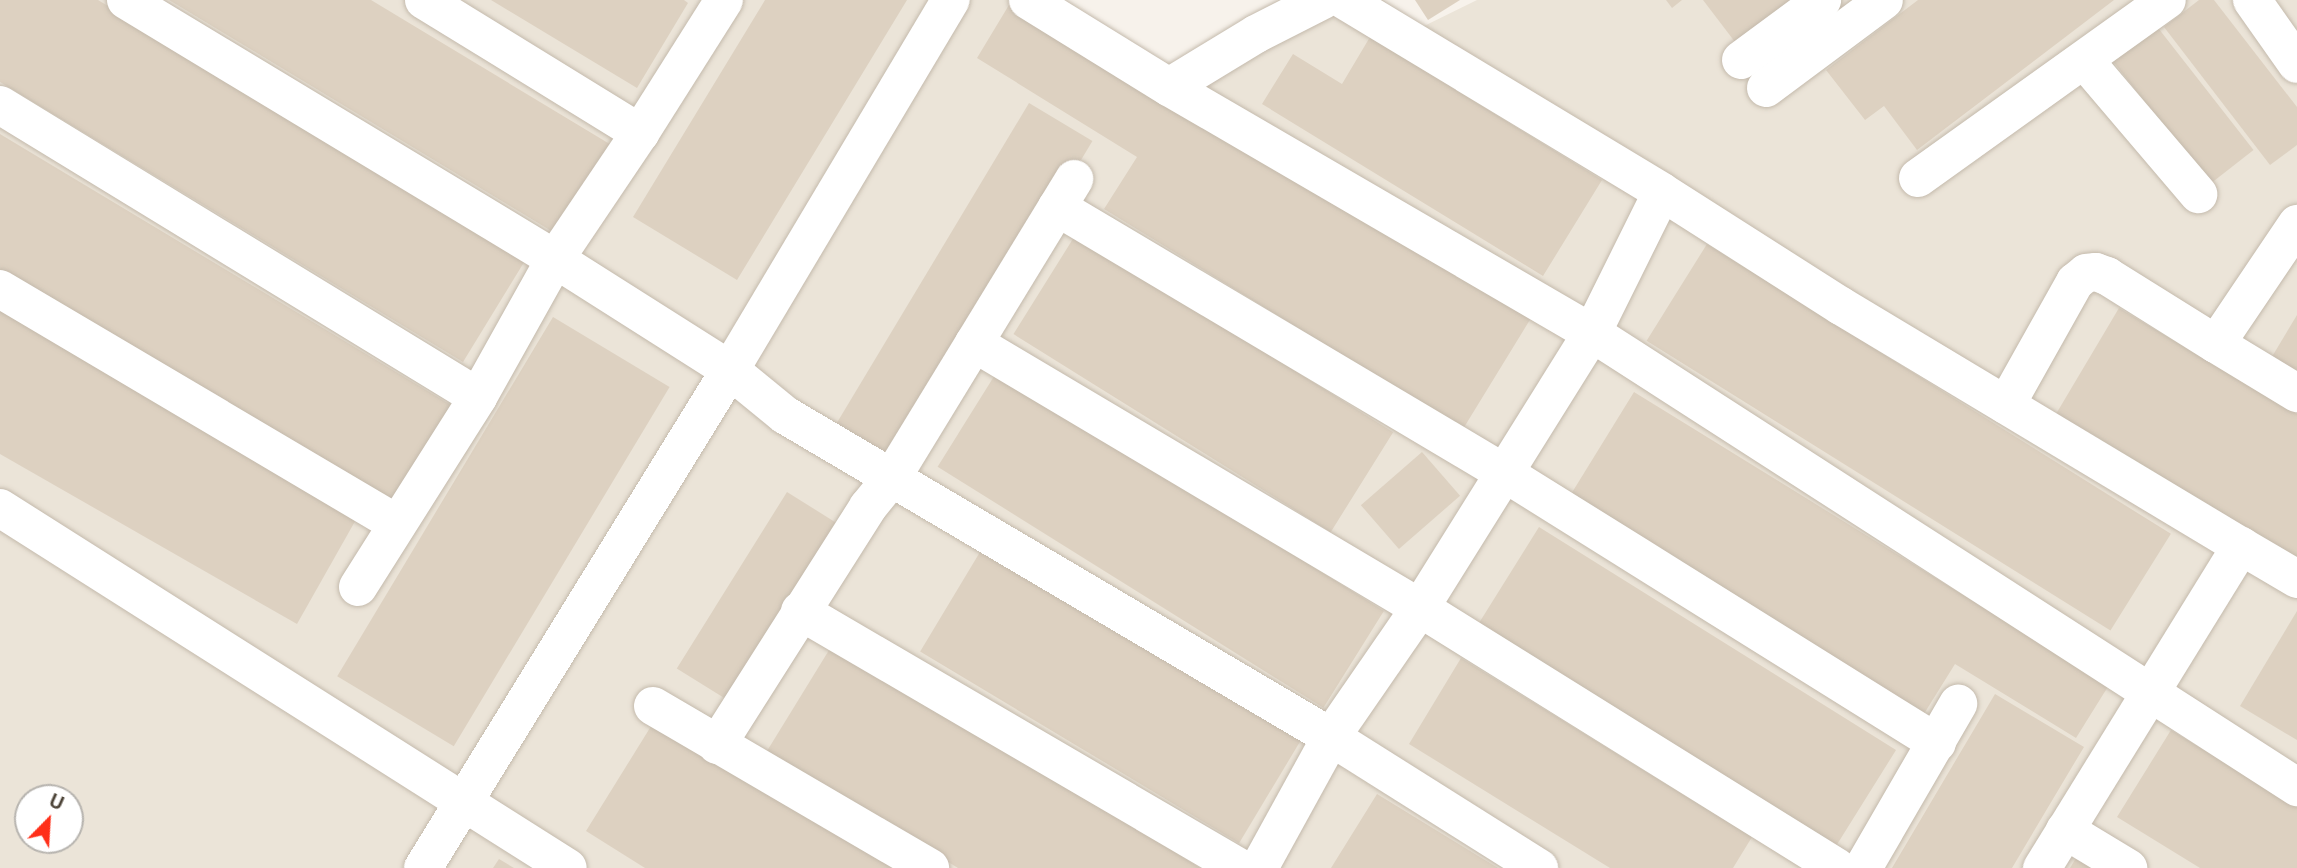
<!DOCTYPE html>
<html>
<head>
<meta charset="utf-8">
<style>
  body { margin:0 }
  #map { position:relative; width:2297px; height:868px; overflow:hidden; background:#f7f2eb; font-family:"Public Sans",sans-serif }
  div>[style] { position:absolute }
  .residential>* { inset:0; background:#ebe4d8 }
  .building>* { inset:0; background:#ddd1c1; transform-origin:0 0 }
  .roads { filter:drop-shadow(0 0 2px #c4baac) drop-shadow(0 0 2px #c4baac) }
  .street>* { height:38px; margin:-19px; padding:0 19px; transform-origin:19px; border-radius:19px; background:#fff }
  span { translate:-50% -50%; white-space:nowrap; text-align:center; line-height:1.15; -webkit-text-stroke:5px #fff; paint-order:stroke }
  .north { position:absolute; left:14px; top:784px; width:70px; height:70px; box-sizing:border-box; background:#fff; border:2px solid #b7b4af; border-radius:50%; rotate:24deg; font-size:19px; font-weight:700; line-height:28px; text-align:center; color:#4c4337 }
  .north::after { content:''; display:block; margin:auto; width:24px; height:32px; background:#ff2f19; clip-path:polygon(50% 0,100% 100%,50% 72%,0 100%) }
</style>
</head>
<body>
<div id="map">
  <div class="residential">
    <div style="clip-path:polygon(evenodd,0 0,1057px 0,1176px 70px,1279px 0,1383px 0,1418px 29px,1477px 0,2297px 0,2297px 868px,0 868px,0 0,28px 798px,70px 798px,70px 840px,28px 840px,28px 798px)"></div>
  </div>
  <div class="building">
    <div style="clip-path:polygon(0 0,98px 0,526px 259px,463px 362px,0 82px)"></div>
    <div style="clip-path:polygon(169px 0,371px 0,613px 146px,558px 235px)"></div>
    <div style="clip-path:polygon(491px 0,684px 0,688px 3px,637px 88px)"></div>
    <div style="clip-path:polygon(765px 0,907px 0,737px 280px,633px 217px)"></div>
    <div style="clip-path:polygon(1012px 0,1531px 318px,1463px 429px,1104px 209px,1137px 157px,977px 58px)"></div>
    <div style="clip-path:polygon(1415px 0,1460px 0,1428px 20px)"></div>
    <div style="clip-path:polygon(1666px 0,1682px 0,1672px 8px)"></div>
    <div style="clip-path:polygon(1703px 0,1791px 0,1735px 42px)"></div>
    <div style="clip-path:polygon(1918px 0,2114px 0,1917px 150px,1884px 106px,1865px 120px,1826px 70px)"></div>
    <div style="clip-path:polygon(2199px 0,2214px 0,2297px 107px,2297px 145px,2270px 165px,2164px 27px)"></div>
    <div style="left:2155px;top:24px;width:160px;height:56px;rotate:52deg"></div>
    <div style="clip-path:polygon(1370px 37px,1602px 180px,1543px 276px,1262px 104px,1293px 54px,1342px 84px)"></div>
    <div style="left:1029px;top:103px;width:74px;height:377px;rotate:31deg"></div>
    <div style="left:0;top:134px;width:526px;height:129px;rotate:31deg"></div>
    <div style="left:1076px;top:234px;width:374px;height:118px;rotate:32deg"></div>
    <div style="left:1707px;top:244px;width:547px;height:114px;rotate:32deg"></div>
    <div style="clip-path:polygon(0 302px,362px 509px,297px 624px,0 454px)"></div>
    <div style="clip-path:polygon(2119px 308px,2297px 414px,2297px 558px,2056px 414px)"></div>
    <div style="clip-path:polygon(2297px 315px,2297px 375px,2270px 360px)"></div>
    <div style="left:553px;top:317px;width:136px;height:419px;rotate:31deg"></div>
    <div style="left:998px;top:370px;width:455px;height:114px;rotate:32deg"></div>
    <div style="clip-path:polygon(1634px 392px,2109px 685px,2076px 738px,1955px 664px,1922px 717px,1568px 499px)"></div>
    <div style="left:1422px;top:452px;width:58px;height:81px;rotate:49deg"></div>
    <div style="left:787px;top:492px;width:65px;height:208px;rotate:32deg"></div>
    <div style="left:1539px;top:527px;width:421px;height:120px;rotate:32deg"></div>
    <div style="left:983px;top:547px;width:372px;height:122px;rotate:31deg"></div>
    <div style="clip-path:polygon(2297px 611px,2297px 740px,2240px 706px)"></div>
    <div style="clip-path:polygon(834px 642px,1152px 838px,1200px 868px,958px 868px,767px 751px)"></div>
    <div style="clip-path:polygon(1461px 658px,1752px 837px,1733px 868px,1610px 868px,1409px 744px)"></div>
    <div style="clip-path:polygon(1995px 694px,2084px 747px,2072px 767px,2012px 868px,1892px 868px)"></div>
    <div style="clip-path:polygon(658px 715px,905px 868px,645px 868px,586px 831px)"></div>
    <div style="clip-path:polygon(2171px 730px,2297px 807px,2297px 868px,2200px 868px,2117px 817px)"></div>
    <div style="clip-path:polygon(1377px 794px,1475px 854px,1498px 868px,1331px 868px)"></div>
    <div style="clip-path:polygon(2078px 855px,2099px 868px,2070px 868px)"></div>
    <div style="clip-path:polygon(499px 859px,514px 868px,493px 868px)"></div>
  </div>
  <div class="roads">
    <div class="street">
      <div style="left:126px;top:0;width:501px;rotate:31.12deg"></div>
      <div style="left:555px;top:259px;width:207px;rotate:32.4deg"></div>
      <div style="left:730px;top:370px;width:71px;rotate:39.3deg"></div>
      <div style="left:785px;top:415px;width:634px;rotate:30.53deg"></div>
      <div style="left:1331px;top:737px;width:246px;rotate:32.2deg"></div>
      <div style="left:424px;top:0;width:254px;rotate:31.6deg"></div>
      <div style="left:1028px;top:0;width:166px;rotate:31.7deg"></div>
      <div style="left:1169px;top:87px;width:489px;rotate:30.2deg"></div>
      <div style="left:1592px;top:333px;width:839px;rotate:32.78deg"></div>
      <div style="left:1344px;top:0;width:371px;rotate:31.1deg"></div>
      <div style="left:2252px;top:0;width:78px;rotate:54.9deg"></div>
      <div style="left:1741px;top:60px;width:101px;rotate:-36.5deg"></div>
      <div style="left:2085px;top:61px;width:175px;rotate:49.6deg"></div>
      <div style="left:1169px;top:87px;width:102px;rotate:-31.3deg"></div>
      <div style="left:1256px;top:34px;width:75px;rotate:-26.9deg"></div>
      <div style="left:1766px;top:88px;width:147px;rotate:-36.7deg"></div>
      <div style="left:0;top:105px;width:560px;rotate:31.42deg"></div>
      <div style="left:1918px;top:178px;width:306px;rotate:-35.6deg"></div>
      <div style="left:1057px;top:207px;width:522px;rotate:30.74deg"></div>
      <div style="left:1506px;top:474px;width:508px;rotate:31.97deg"></div>
      <div style="left:0;top:289px;width:460px;rotate:30.6deg"></div>
      <div style="left:974px;top:343px;width:519px;rotate:30.72deg"></div>
      <div style="left:1420px;top:608px;width:491px;rotate:31.9deg"></div>
      <div style="left:2216px;top:344px;width:95px;rotate:31.2deg"></div>
      <div style="left:2006px;top:405px;width:141px;rotate:-60.7deg"></div>
      <div style="left:2075px;top:282px;width:14px;rotate:-39deg"></div>
      <div style="left:2086px;top:273px;width:10px;rotate:-6deg"></div>
      <div style="left:2096px;top:272px;width:12px;rotate:20deg"></div>
      <div style="left:2107px;top:276px;width:128px;rotate:32deg"></div>
      <div style="left:2216px;top:344px;width:145px;rotate:-56deg"></div>
      <div style="left:0;top:508px;width:672px;rotate:32.37deg"></div>
      <div style="left:2241px;top:546px;width:65px;rotate:30.5deg"></div>
      <div style="left:358px;top:587px;width:225px;rotate:-57.7deg"></div>
      <div style="left:478px;top:397px;width:158px;rotate:-60.8deg"></div>
      <div style="left:555px;top:259px;width:152px;rotate:-56deg"></div>
      <div style="left:640px;top:133px;width:157px;rotate:-57.7deg"></div>
      <div style="left:800px;top:611px;width:510px;rotate:30.29deg"></div>
      <div style="left:653px;top:706px;width:321px;rotate:30.3deg"></div>
      <div style="left:717px;top:745px;width:282px;rotate:-57.6deg"></div>
      <div style="left:868px;top:507px;width:40px;rotate:-51deg"></div>
      <div style="left:893px;top:476px;width:348px;rotate:-58.6deg"></div>
      <div style="left:2065px;top:830px;width:74px;rotate:31.1deg"></div>
      <div style="left:423px;top:868px;width:585px;rotate:-58.35deg"></div>
      <div style="left:730px;top:370px;width:431px;rotate:-59.2deg"></div>
      <div style="left:1259px;top:868px;width:149px;rotate:-61.2deg"></div>
      <div style="left:1331px;top:737px;width:157px;rotate:-55.4deg"></div>
      <div style="left:1420px;top:608px;width:324px;rotate:-58deg"></div>
      <div style="left:1592px;top:333px;width:157px;rotate:-63.6deg"></div>
      <div style="left:1662px;top:192px;width:212px;rotate:32.5deg"></div>
      <div style="left:1841px;top:306px;width:466px;rotate:31deg"></div>
      <div style="left:2241px;top:546px;width:379px;rotate:121.7deg"></div>
      <div style="left:1863px;top:868px;width:190px;rotate:-59.9deg"></div>
    </div>
  </div>
  <div class="north">U</div>
</div>
</body>
</html>
